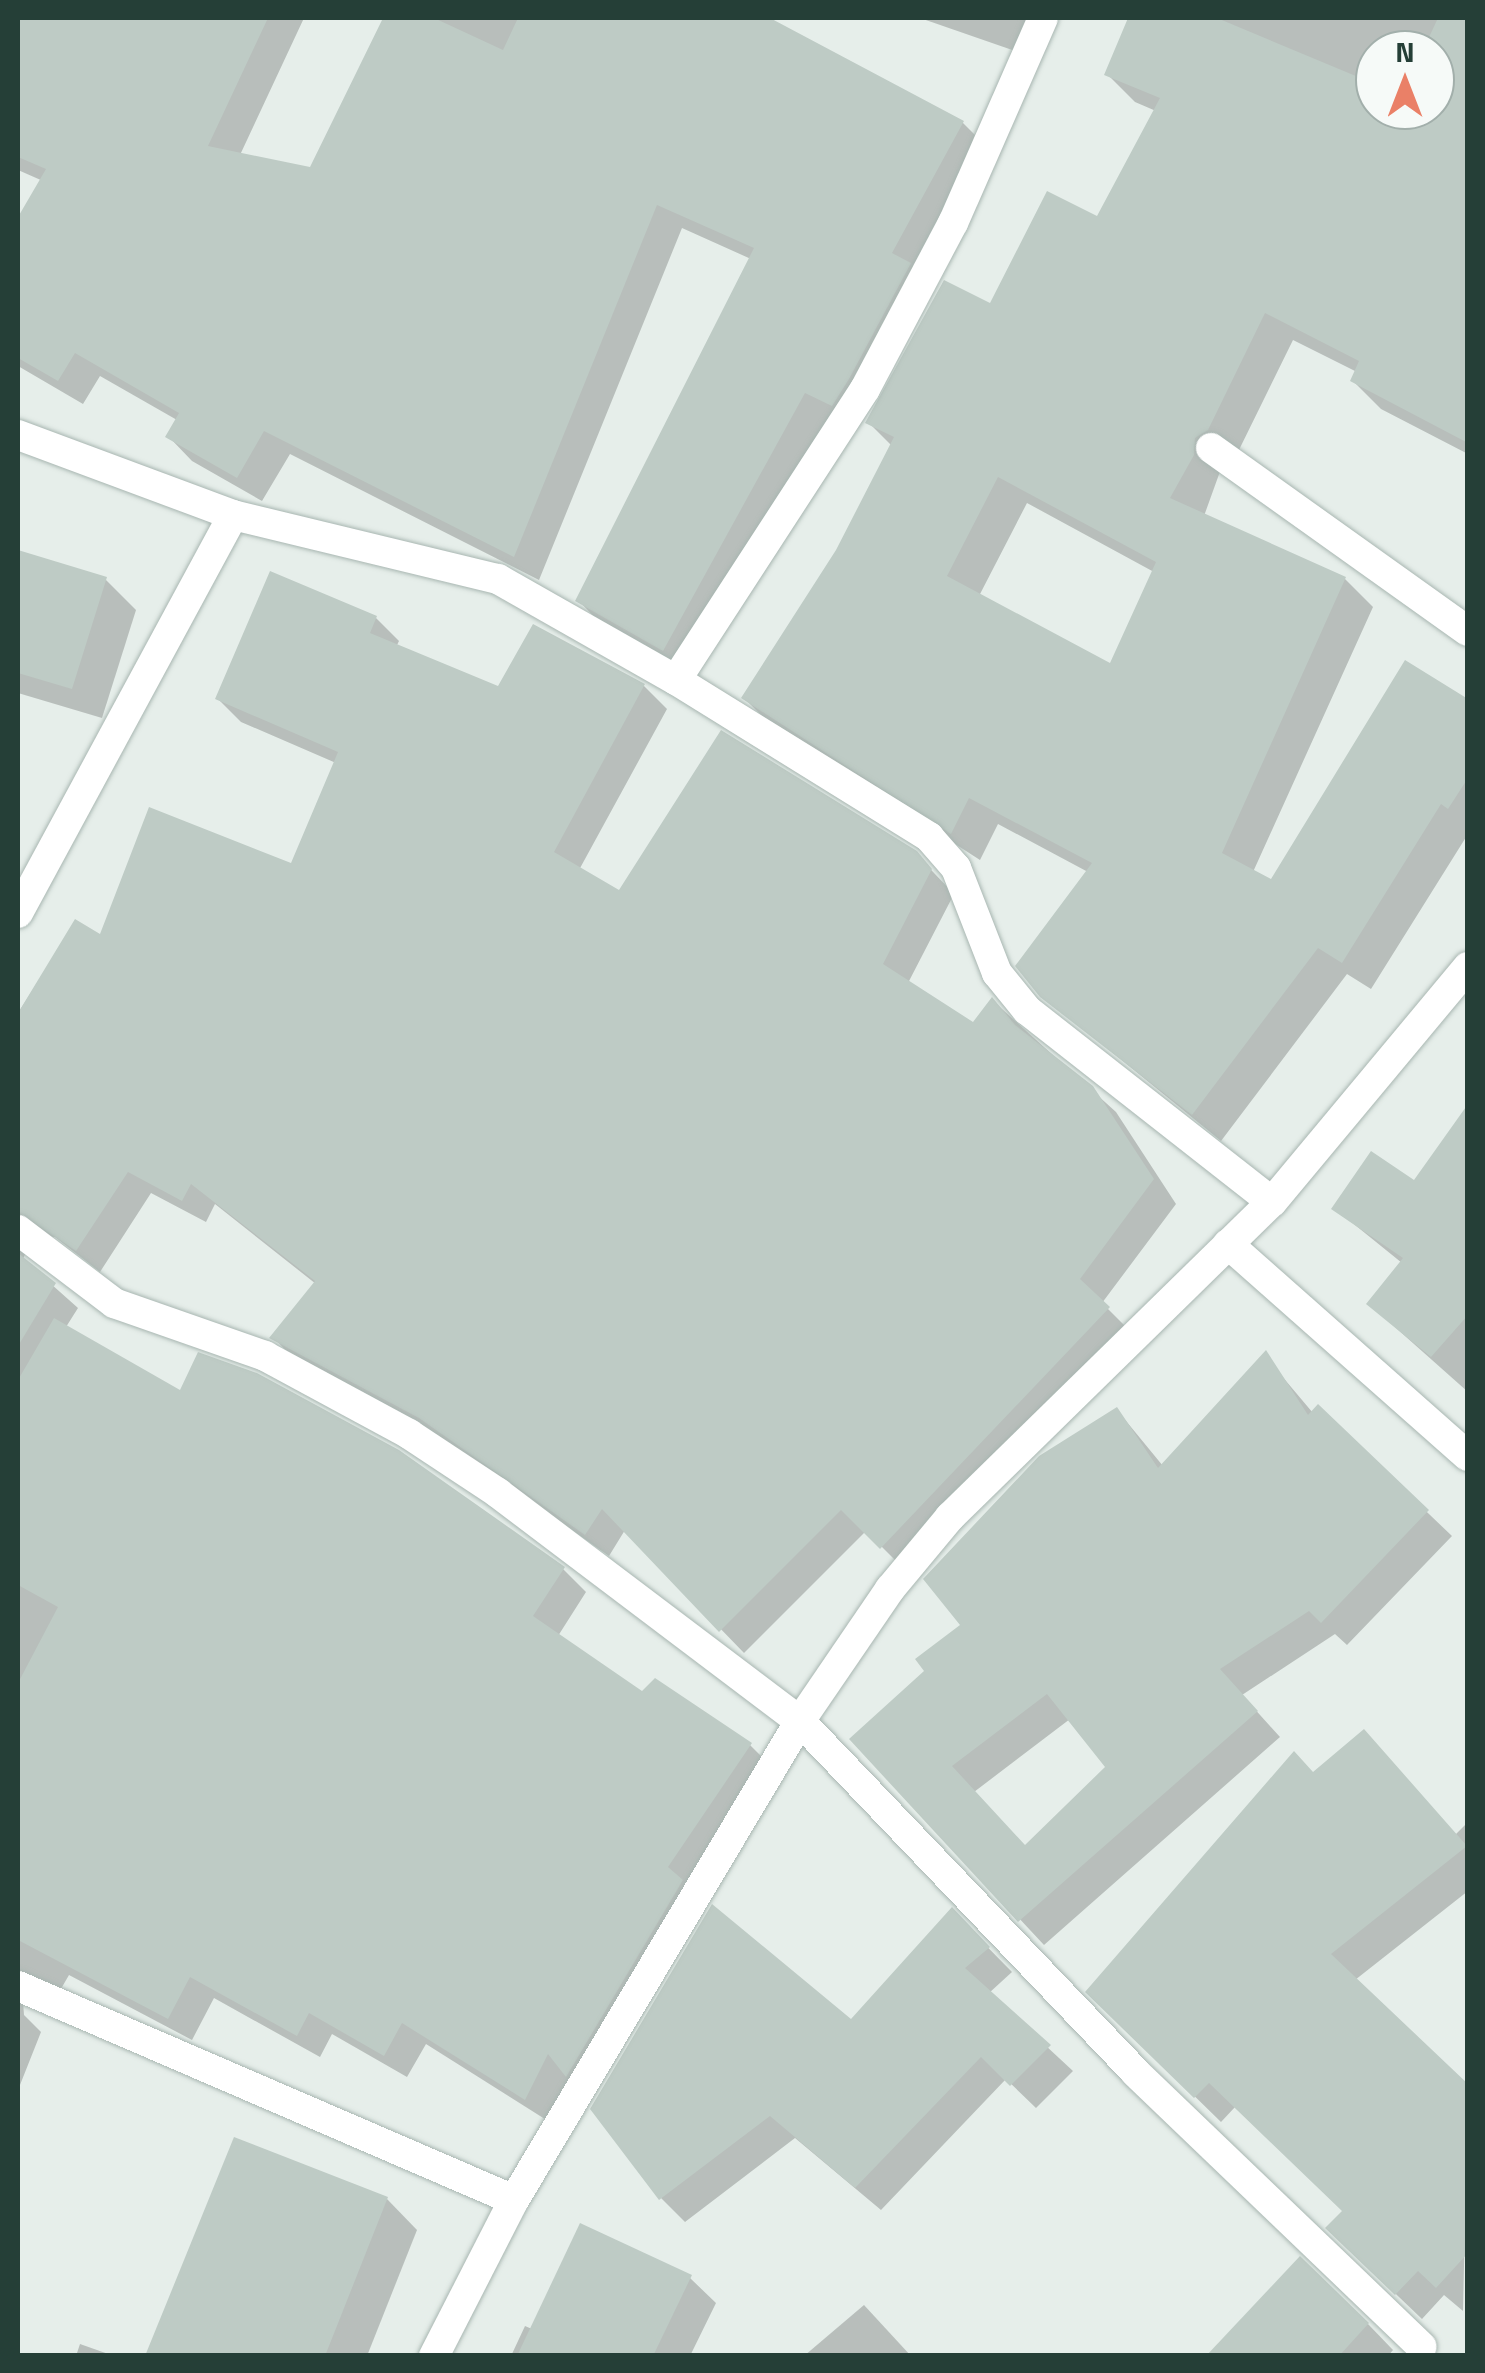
<!DOCTYPE html>
<html>
<head>
<meta charset="utf-8">
<style>
  body { margin:0 }
  #map { position:relative; width:1485px; height:2373px; overflow:hidden; background:#e6eeea; font-family:"Titillium Web",sans-serif }
  div>[style] { position:absolute }
  .shadow>* { inset:0; background:#0003 }
  .building>* { inset:0; background:#becbc5 }
  .roads { filter:drop-shadow(0 0 2px #a8b6b1) drop-shadow(0 0 2px #a8b6b1) }
  .street>* { height:30px; margin:-15px; padding:0 15px; transform-origin:15px; border-radius:15px; background:#fff }
  .secondary>* { height:30px; margin:-15px; padding:0 15px; transform-origin:15px; border-radius:15px; background:#fff }
  span { translate:-50% -50%; white-space:nowrap; text-align:center; line-height:1.15; -webkit-text-stroke:8px #f6faf8; paint-order:stroke }
  .frame { position:absolute; inset:0; border:20px solid #253f37; pointer-events:none }
  .north { position:absolute; left:1355px; top:30px; width:100px; height:100px; box-sizing:border-box; background:#f6faf8; border:2px solid #a2afab; border-radius:50%; rotate:0deg; font-size:28px; font-weight:700; line-height:40px; text-align:center; color:#253f37 }
  .north::after { content:''; display:block; margin:auto; width:35px; height:45px; background:#ea8067; clip-path:polygon(50% 0,100% 100%,50% 72%,0 100%) }
</style>
</head>
<body>
<div id="map">
  <div class="shadow">
    <div style="clip-path:polygon(18px 18px,304px 18px,240px 155px,312px 169px,386px 18px,765px 18px,963px 123px,988px 148px,873px 404px,857px 429px,830px 415px,689px 674px,602px 625px,578px 600px,751px 259px,682px 228px,539px 580px,290px 454px,262px 501px,192px 461px,168px 436px,177px 420px,100px 376px,83px 404px,18px 366px,18px 222px,43px 181px,18px 170px)"></div>
    <div style="clip-path:polygon(920px 18px,1033px 18px,1021px 53px)"></div>
    <div style="clip-path:polygon(evenodd,1131px 18px,1468px 18px,1468px 454px,1381px 409px,1353px 381px,1357px 372px,1293px 340px,1235px 458px,1222px 466px,1204px 516px,1345px 579px,1373px 607px,1253px 872px,1272px 882px,1468px 702px,1468px 834px,1371px 989px,1347px 974px,1221px 1141px,1042px 995px,1088px 872px,998px 824px,980px 860px,772px 726px,744px 698px,838px 551px,892px 446px,868px 422px,991px 307px,1098px 220px,1156px 111px,1135px 102px,1107px 74px,1131px 18px,1375px 50px,1435px 50px,1435px 110px,1375px 110px,1375px 50px,1131px 18px,1027px 503px,1154px 572px,1112px 667px,979px 596px,1027px 503px)"></div>
    <div style="clip-path:polygon(18px 552px,105px 579px,136px 610px,102px 718px,18px 693px)"></div>
    <div style="clip-path:polygon(376px 618px,399px 641px,396px 647px,499px 689px,534px 627px,644px 686px,667px 709px,579px 870px,620px 894px,915px 853px,954px 894px,908px 983px,974px 1026px,992px 1000px,1116px 1112px,1176px 1204px,1102px 1303px,1131px 1332px,905px 1570px,866px 1531px,744px 1653px,625px 1530px,609px 1556px,445px 1441px,295px 1360px,273px 1337px,316px 1284px,215px 1204px,206px 1222px,151px 1193px,100px 1272px,55px 1237px,33px 1235px,23px 1259px,78px 1308px,66px 1327px,181px 1393px,563px 1569px,586px 1592px,558px 1636px,642px 1694px,750px 1745px,773px 1768px,548px 2121px,426px 2044px,407px 2077px,332px 2034px,320px 2057px,214px 1998px,192px 2040px,69px 1975px,58px 1994px,23px 2001px,24px 2015px,41px 2032px,18px 2090px,18px 1013px,76px 922px,101px 937px,293px 866px,336px 763px,241px 722px,218px 699px)"></div>
    <div style="clip-path:polygon(1468px 1108px,1468px 1392px,1369px 1304px,1402px 1263px,1334px 1208px,1415px 1184px)"></div>
    <div style="clip-path:polygon(evenodd,1275px 1368px,1313px 1413px,1318px 1408px,1452px 1536px,1347px 1645px,1335px 1634px,1242px 1695px,1280px 1737px,1044px 1945px,852px 1739px,928px 1671px,1117px 1410px,1163px 1466px,1275px 1368px,1070px 1719px,1108px 1767px,1025px 1847px,974px 1792px,1070px 1719px)"></div>
    <div style="clip-path:polygon(1314px 1774px,1456px 1834px,1468px 1822px,1468px 1891px,1355px 1980px,1468px 2087px,1463px 2311px,1444px 2295px,1422px 2319px,1354px 2254px,1345px 2211px,1236px 2106px,1221px 2122px,1088px 1992px)"></div>
    <div style="clip-path:polygon(952px 1911px,1012px 1972px,989px 1993px,1073px 2071px,1036px 2108px,1006px 2079px,881px 2210px,795px 2138px,685px 2222px,661px 2198px,851px 2023px)"></div>
    <div style="clip-path:polygon(387px 2199px,417px 2230px,367px 2356px,148px 2356px)"></div>
    <div style="clip-path:polygon(690px 2278px,716px 2303px,690px 2356px,511px 2356px,525px 2326px,532px 2329px)"></div>
    <div style="clip-path:polygon(864px 2305px,911px 2356px,804px 2356px)"></div>
    <div style="clip-path:polygon(1368px 2324px,1393px 2350px,1388px 2356px,1209px 2356px)"></div>
    <div style="clip-path:polygon(80px 2344px,114px 2356px,76px 2356px)"></div>
  </div>
  <div class="building">
    <div style="clip-path:polygon(18px 18px,268px 18px,208px 146px,310px 167px,383px 18px,434px 18px,503px 50px,518px 18px,770px 18px,964px 121px,892px 253px,911px 263px,849px 379px,832px 406px,805px 393px,663px 651px,575px 601px,754px 248px,657px 205px,514px 557px,264px 431px,237px 478px,165px 437px,179px 413px,75px 353px,58px 381px,18px 358px,18px 217px,46px 169px,18px 157px)"></div>
    <div style="clip-path:polygon(evenodd,1128px 18px,1217px 18px,1375px 84px,1375px 110px,1435px 110px,1435px 50px,1423px 50px,1438px 18px,1468px 18px,1468px 443px,1350px 381px,1359px 361px,1265px 313px,1208px 430px,1195px 438px,1194px 455px,1170px 498px,1346px 577px,1222px 853px,1271px 879px,1405px 660px,1468px 699px,1468px 778px,1448px 809px,1441px 804px,1342px 963px,1318px 948px,1192px 1115px,1040px 997px,1015px 966px,1092px 863px,969px 798px,951px 834px,741px 698px,836px 550px,894px 437px,865px 423px,944px 280px,990px 303px,1047px 191px,1097px 216px,1160px 98px,1104px 75px,1128px 18px,998px 477px,1156px 562px,1110px 663px,947px 576px,998px 477px)"></div>
    <div style="clip-path:polygon(18px 550px,107px 577px,72px 689px,18px 673px)"></div>
    <div style="clip-path:polygon(270px 571px,377px 616px,370px 633px,498px 686px,533px 624px,645px 684px,554px 852px,619px 890px,721px 730px,917px 851px,932px 869px,883px 964px,973px 1022px,992px 997px,1015px 1025px,1093px 1086px,1154px 1179px,1080px 1279px,1110px 1307px,880px 1549px,841px 1510px,719px 1632px,602px 1509px,585px 1535px,419px 1418px,269px 1338px,315px 1281px,191px 1184px,182px 1201px,128px 1172px,76px 1251px,18px 1212px,18px 1013px,75px 919px,100px 934px,149px 807px,291px 863px,338px 752px,215px 699px)"></div>
    <div style="clip-path:polygon(1468px 1104px,1468px 1315px,1431px 1357px,1366px 1304px,1403px 1258px,1331px 1209px,1371px 1151px,1414px 1180px)"></div>
    <div style="clip-path:polygon(18px 1253px,56px 1283px,18px 1346px)"></div>
    <div style="clip-path:polygon(54px 1318px,180px 1390px,198px 1352px,257px 1373px,399px 1450px,565px 1567px,533px 1616px,642px 1691px,655px 1678px,752px 1743px,668px 1867px,683px 1880px,566px 2077px,548px 2054px,525px 2100px,402px 2023px,384px 2056px,309px 2013px,297px 2036px,190px 1977px,168px 2019px,18px 1940px,18px 1683px,58px 1607px,18px 1585px,18px 1380px)"></div>
    <div style="clip-path:polygon(evenodd,1266px 1350px,1308px 1415px,1318px 1404px,1429px 1510px,1321px 1623px,1309px 1611px,1220px 1669px,1258px 1711px,1018px 1922px,849px 1739px,924px 1671px,915px 1659px,960px 1625px,923px 1579px,1039px 1456px,1117px 1407px,1158px 1468px,1266px 1350px,1047px 1694px,1105px 1767px,1025px 1845px,952px 1766px,1047px 1694px)"></div>
    <div style="clip-path:polygon(1364px 1729px,1467px 1846px,1331px 1954px,1468px 2084px,1468px 2253px,1436px 2288px,1418px 2271px,1395px 2295px,1325px 2228px,1342px 2211px,1209px 2083px,1194px 2098px,1085px 1992px,1294px 1751px,1313px 1772px)"></div>
    <div style="clip-path:polygon(712px 1904px,851px 2019px,952px 1907px,990px 1947px,965px 1968px,1051px 2045px,1010px 2086px,981px 2057px,855px 2188px,770px 2116px,659px 2200px,590px 2109px)"></div>
    <div style="clip-path:polygon(234px 2137px,388px 2197px,325px 2356px,145px 2356px)"></div>
    <div style="clip-path:polygon(580px 2223px,692px 2275px,653px 2356px,517px 2356px)"></div>
    <div style="clip-path:polygon(1300px 2256px,1369px 2323px,1339px 2356px,1206px 2356px)"></div>
  </div>
  <div class="roads">
    <div class="street">
      <div style="left:18px;top:435px;width:229px;rotate:20.4deg"></div>
      <div style="left:233px;top:515px;width:273px;rotate:13.6deg"></div>
      <div style="left:498px;top:579px;width:205px;rotate:29.6deg"></div>
      <div style="left:676px;top:680px;width:298px;rotate:31.8deg"></div>
      <div style="left:929px;top:837px;width:41px;rotate:48.9deg"></div>
      <div style="left:956px;top:868px;width:113px;rotate:68.7deg"></div>
      <div style="left:997px;top:973px;width:48px;rotate:51deg"></div>
      <div style="left:1027px;top:1010px;width:311px;rotate:38.1deg"></div>
      <div style="left:1211px;top:448px;width:315px;rotate:35.5deg"></div>
      <div style="left:676px;top:680px;width:347px;rotate:-57deg"></div>
      <div style="left:865px;top:389px;width:188px;rotate:-62.1deg"></div>
      <div style="left:953px;top:223px;width:224px;rotate:-66.3deg"></div>
      <div style="left:18px;top:913px;width:452px;rotate:-61.6deg"></div>
      <div style="left:18px;top:1230px;width:121px;rotate:37.2deg"></div>
      <div style="left:114px;top:1303px;width:160px;rotate:19.3deg"></div>
      <div style="left:265px;top:1356px;width:164px;rotate:28.4deg"></div>
      <div style="left:409px;top:1434px;width:107px;rotate:33.5deg"></div>
      <div style="left:498px;top:1493px;width:378px;rotate:37.1deg"></div>
      <div style="left:800px;top:1721px;width:485px;rotate:46.3deg"></div>
      <div style="left:1135px;top:2072px;width:397px;rotate:43.8deg"></div>
      <div style="left:1228px;top:1244px;width:320px;rotate:41.5deg"></div>
      <div style="left:18px;top:1986px;width:540px;rotate:23.34deg"></div>
    </div>
    <div class="secondary">
      <div style="left:434px;top:2356px;width:175px;rotate:-62.9deg"></div>
      <div style="left:514px;top:2200px;width:558px;rotate:-59.16deg"></div>
      <div style="left:800px;top:1721px;width:160px;rotate:-55.7deg"></div>
      <div style="left:890px;top:1589px;width:94px;rotate:-50.2deg"></div>
      <div style="left:950px;top:1517px;width:450px;rotate:-44.4deg"></div>
      <div style="left:1272px;top:1202px;width:306px;rotate:-50.2deg"></div>
    </div>
  </div>
  <div class="frame"></div>
  <div class="north">N</div>
</div>
</body>
</html>
